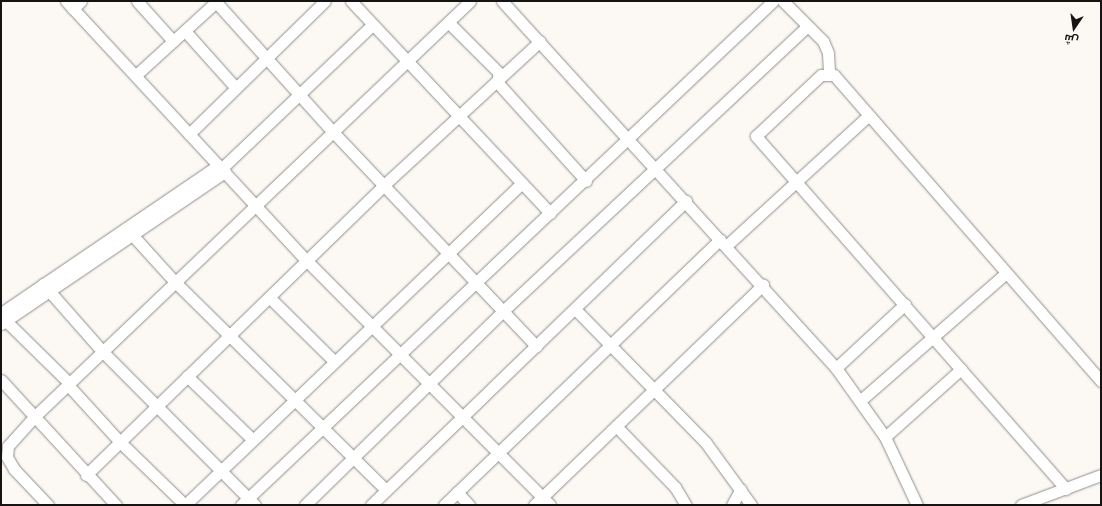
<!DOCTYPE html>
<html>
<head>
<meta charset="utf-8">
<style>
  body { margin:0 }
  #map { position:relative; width:1102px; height:506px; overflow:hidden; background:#fcf9f5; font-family:"Asap Condensed",Cairo,sans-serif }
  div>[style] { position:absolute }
  .roads { filter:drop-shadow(0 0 1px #908e89) drop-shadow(0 0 1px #908e89) }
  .street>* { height:11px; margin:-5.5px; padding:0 5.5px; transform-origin:5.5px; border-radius:5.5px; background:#fff }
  span { translate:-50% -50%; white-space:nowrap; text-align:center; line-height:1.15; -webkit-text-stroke:3px #fcf9f5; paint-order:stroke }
  .frame { position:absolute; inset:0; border:2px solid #151413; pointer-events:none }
  .north { position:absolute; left:1054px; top:8px; width:40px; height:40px; -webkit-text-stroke:3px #fcf9f5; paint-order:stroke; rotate:193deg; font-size:11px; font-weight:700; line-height:16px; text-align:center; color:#151413 }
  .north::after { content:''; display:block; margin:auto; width:14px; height:18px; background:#151413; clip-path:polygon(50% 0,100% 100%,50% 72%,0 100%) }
</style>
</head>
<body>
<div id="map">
  <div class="roads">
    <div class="street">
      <div style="left:66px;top:1px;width:355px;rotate:47.2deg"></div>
      <div style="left:307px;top:261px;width:344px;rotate:45.1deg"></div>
      <div style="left:137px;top:1px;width:54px;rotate:48deg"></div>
      <div style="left:215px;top:1px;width:178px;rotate:48deg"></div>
      <div style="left:334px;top:133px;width:294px;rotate:46.5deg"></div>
      <div style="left:351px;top:1px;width:291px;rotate:46.8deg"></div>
      <div style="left:502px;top:1px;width:496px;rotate:47.7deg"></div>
      <div style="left:836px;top:368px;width:85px;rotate:54.6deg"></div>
      <div style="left:885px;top:437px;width:75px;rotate:64.8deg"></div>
      <div style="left:783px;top:1px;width:57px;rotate:45deg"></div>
      <div style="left:823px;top:41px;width:13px;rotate:67deg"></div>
      <div style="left:828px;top:53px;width:20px;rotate:87deg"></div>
      <div style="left:73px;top:9px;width:11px;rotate:-45deg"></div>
      <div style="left:449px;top:23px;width:71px;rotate:45deg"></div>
      <div style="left:499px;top:73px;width:9px;rotate:103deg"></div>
      <div style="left:497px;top:82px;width:133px;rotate:48deg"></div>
      <div style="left:185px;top:31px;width:76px;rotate:48.2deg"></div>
      <div style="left:136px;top:75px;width:110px;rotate:-42.4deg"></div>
      <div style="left:189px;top:134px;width:190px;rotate:-44.4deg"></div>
      <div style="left:222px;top:168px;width:207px;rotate:-43.6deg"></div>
      <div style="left:126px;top:228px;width:73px;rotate:47.8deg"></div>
      <div style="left:175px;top:282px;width:296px;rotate:44.6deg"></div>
      <div style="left:726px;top:246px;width:191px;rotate:-42.5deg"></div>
      <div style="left:43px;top:284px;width:89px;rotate:48.6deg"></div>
      <div style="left:102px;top:351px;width:217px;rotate:45.2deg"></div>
      <div style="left:269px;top:297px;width:91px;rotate:44.6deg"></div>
      <div style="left:575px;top:309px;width:187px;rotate:45.6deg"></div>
      <div style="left:706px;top:443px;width:77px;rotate:54deg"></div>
      <div style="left:1px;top:313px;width:263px;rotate:-34.2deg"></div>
      <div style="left:6px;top:321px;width:88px;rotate:44.5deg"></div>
      <div style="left:1px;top:324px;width:271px;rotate:-34.2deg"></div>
      <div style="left:836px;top:368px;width:94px;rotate:-42.8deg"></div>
      <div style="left:187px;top:376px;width:91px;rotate:44.1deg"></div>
      <div style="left:1px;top:380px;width:170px;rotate:47.4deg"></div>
      <div style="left:68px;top:385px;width:77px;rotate:47.6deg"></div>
      <div style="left:120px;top:442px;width:91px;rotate:44.1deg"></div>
      <div style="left:861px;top:400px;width:193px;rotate:-41.2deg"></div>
      <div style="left:616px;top:426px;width:85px;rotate:46deg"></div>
      <div style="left:675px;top:487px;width:21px;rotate:59deg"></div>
      <div style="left:885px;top:437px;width:102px;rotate:-41.8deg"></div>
      <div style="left:86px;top:475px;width:416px;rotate:-44.2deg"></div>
      <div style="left:384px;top:185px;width:212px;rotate:-42.7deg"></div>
      <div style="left:1066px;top:489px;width:470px;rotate:-131.3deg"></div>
      <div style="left:756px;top:136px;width:89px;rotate:-43.2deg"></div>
      <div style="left:821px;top:75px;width:13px"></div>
      <div style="left:834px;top:75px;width:406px;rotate:48.9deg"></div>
      <div style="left:457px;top:492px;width:18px;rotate:47deg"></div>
      <div style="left:48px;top:505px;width:50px;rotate:-133.4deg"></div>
      <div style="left:14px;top:469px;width:14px;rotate:-120deg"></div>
      <div style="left:7px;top:457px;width:11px;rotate:-85deg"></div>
      <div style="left:8px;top:446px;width:40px;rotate:-48deg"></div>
      <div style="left:35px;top:416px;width:601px;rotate:-43.65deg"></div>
      <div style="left:185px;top:505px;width:466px;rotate:-43.7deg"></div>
      <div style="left:241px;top:505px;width:733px;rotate:-43.45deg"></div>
      <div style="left:305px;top:505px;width:277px;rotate:-44.4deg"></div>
      <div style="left:503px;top:311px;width:417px;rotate:-43.1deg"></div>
      <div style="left:371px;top:505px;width:438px;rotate:-44deg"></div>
      <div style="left:444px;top:505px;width:383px;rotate:-43.9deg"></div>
      <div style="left:534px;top:505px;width:318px;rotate:-43.9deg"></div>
      <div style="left:732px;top:505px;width:18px;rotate:-61deg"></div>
      <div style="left:1021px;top:505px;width:85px;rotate:-20.6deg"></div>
    </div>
  </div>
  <div class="frame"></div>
  <div class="north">ش</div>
</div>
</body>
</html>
